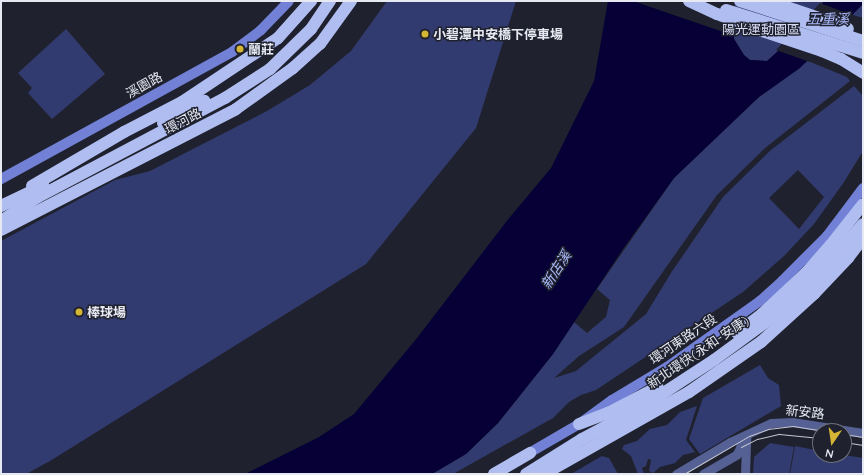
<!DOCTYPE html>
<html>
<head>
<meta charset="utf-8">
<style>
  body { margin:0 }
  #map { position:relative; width:864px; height:475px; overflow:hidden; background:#1f222e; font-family:Quicksand,"Noto Sans TC",sans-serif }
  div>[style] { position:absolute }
  .green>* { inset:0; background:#323b6f }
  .water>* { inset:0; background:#060036 }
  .pier>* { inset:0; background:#1f222e }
  .street>* { height:9px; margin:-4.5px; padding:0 4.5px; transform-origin:4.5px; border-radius:4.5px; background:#556094 }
  .secondary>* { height:10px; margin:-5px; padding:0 5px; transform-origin:5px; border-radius:5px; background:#7281d6 }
  .highway>* { height:12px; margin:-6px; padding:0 6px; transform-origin:6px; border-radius:6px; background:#b0bdf1 }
  .tram>* { height:1px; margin:-0.5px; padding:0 0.5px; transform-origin:0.5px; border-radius:0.5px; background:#c4c7d0 }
  .dots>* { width:11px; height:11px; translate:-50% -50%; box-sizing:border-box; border:2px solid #1f222e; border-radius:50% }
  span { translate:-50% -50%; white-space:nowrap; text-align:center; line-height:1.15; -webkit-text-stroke:3px #1f222e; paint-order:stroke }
  .park-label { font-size:13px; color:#d4daf1 }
  .poi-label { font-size:13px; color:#e6e9f1; font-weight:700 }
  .left { translate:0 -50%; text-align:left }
  .street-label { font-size:13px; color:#e6e9f1 }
  .water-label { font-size:14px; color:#abbafc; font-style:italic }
  .frame { position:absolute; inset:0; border:2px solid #e6e9f1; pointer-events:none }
  .north { position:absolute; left:812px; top:423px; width:40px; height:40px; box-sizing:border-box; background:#1f222e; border:1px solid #6f727c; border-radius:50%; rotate:193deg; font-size:11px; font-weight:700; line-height:16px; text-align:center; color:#e6e9f1 }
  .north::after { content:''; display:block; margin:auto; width:14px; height:18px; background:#d5b534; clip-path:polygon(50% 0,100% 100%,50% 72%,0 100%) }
</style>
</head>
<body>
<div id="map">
  <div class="green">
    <div style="clip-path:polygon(387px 1px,516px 1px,476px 128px,366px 264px,50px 461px,26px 474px,1px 474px,1px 241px,115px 180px,150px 171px,267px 111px,310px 85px,351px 51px)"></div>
    <div style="clip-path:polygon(733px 1px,863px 1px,863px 18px,853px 15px,787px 43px,767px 61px,750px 60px,744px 55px,734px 39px)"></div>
    <div style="clip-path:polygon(66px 29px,105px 74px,52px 119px,28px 93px,32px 88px,18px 73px)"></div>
    <div style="clip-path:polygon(evenodd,808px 61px,847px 77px,850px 81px,765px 148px,717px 195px,624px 327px,579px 356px,554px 378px,576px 371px,646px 314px,671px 273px,723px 197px,771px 150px,854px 86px,863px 96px,863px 151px,844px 182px,814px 224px,784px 256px,743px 292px,596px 390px,581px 395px,569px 402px,553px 418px,453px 474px,432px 474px,466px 454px,498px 423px,553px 354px,574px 322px,587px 333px,606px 317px,610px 300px,597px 289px,674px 178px,759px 97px,808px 61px,798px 170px,824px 197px,799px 229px,769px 198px,798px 170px)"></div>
    <div style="clip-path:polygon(760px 365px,768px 378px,779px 385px,781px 406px,700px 454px,689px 439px,703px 398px)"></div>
    <div style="clip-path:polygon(697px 406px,686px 440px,695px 452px,683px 455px,675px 463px,660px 467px,653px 473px,649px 471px,651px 460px,648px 459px,646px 466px,642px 468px,644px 474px,638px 474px,631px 456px,622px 449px,624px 445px,637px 441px,650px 429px,667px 425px,680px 412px)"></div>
    <div style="clip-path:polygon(770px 443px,794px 447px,789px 474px,753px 474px,754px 457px)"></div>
    <div style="clip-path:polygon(795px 446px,820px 451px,820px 455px,844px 455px,863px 458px,863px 474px,790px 474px)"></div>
    <div style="clip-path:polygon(602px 456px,609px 458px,618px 474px,571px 474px)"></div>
  </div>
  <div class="water">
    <div style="clip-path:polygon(608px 1px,733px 1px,734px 39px,744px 55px,750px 60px,767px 61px,787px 43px,824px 1px,863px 1px,863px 4px,800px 68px,759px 97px,674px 178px,623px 249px,553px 354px,498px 423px,466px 454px,432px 474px,245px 474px,319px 437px,354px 414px,417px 338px,506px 222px,551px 168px,594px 81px)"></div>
  </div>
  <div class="pier">
    <div style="clip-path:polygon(633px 1px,735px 1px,735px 36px)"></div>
    <div style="clip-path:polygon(820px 3px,855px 16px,810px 62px,776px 50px)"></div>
  </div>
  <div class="street">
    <div style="left:676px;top:474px;width:63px;rotate:-30.7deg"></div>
    <div style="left:730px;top:442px;width:45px;rotate:-24.9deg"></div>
    <div style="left:771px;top:423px;width:21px;rotate:-3deg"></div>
    <div style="left:792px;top:422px;width:72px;rotate:8.8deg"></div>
    <div style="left:703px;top:474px;width:39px;rotate:-30deg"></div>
    <div style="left:737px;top:454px;width:21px;rotate:-65deg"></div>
    <div style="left:745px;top:474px;width:37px;rotate:-88deg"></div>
  </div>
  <div class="secondary">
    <div style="left:1px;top:179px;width:264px;rotate:-28.8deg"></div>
    <div style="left:232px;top:52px;width:36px;rotate:-37deg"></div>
    <div style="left:261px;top:30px;width:40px;rotate:-46deg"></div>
    <div style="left:524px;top:456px;width:64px;rotate:-30.2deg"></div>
    <div style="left:579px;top:424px;width:41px;rotate:-36deg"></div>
    <div style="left:612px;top:400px;width:64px;rotate:-31deg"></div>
    <div style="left:667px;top:367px;width:114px;rotate:-35.4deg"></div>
    <div style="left:760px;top:301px;width:30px;rotate:-42deg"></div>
    <div style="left:782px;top:281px;width:64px;rotate:-45deg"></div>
    <div style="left:827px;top:236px;width:60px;rotate:-53.1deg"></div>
  </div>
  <div class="highway">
    <div style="left:689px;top:1px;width:31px;rotate:25deg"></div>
    <div style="left:717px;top:14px;width:39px;rotate:21deg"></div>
    <div style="left:753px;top:28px;width:73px;rotate:18.4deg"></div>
    <div style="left:822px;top:51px;width:21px;rotate:23deg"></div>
    <div style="left:841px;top:59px;width:26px;rotate:32deg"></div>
    <div style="left:740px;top:1px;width:129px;rotate:18deg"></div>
    <div style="left:769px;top:1px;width:69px;rotate:18.7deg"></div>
    <div style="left:834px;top:23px;width:15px;rotate:23deg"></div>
    <div style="left:726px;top:10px;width:144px;rotate:17.4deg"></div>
    <div style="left:163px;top:123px;width:47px;rotate:-28.2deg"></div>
    <div style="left:32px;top:186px;width:107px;rotate:-30.4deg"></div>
    <div style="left:124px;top:132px;width:65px;rotate:-27.3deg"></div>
    <div style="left:182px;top:102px;width:115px;rotate:-33.7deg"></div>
    <div style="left:278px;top:38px;width:50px;rotate:-48.3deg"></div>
    <div style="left:1px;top:206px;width:47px;rotate:-25.5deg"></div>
    <div style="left:1px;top:221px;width:44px;rotate:-33deg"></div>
    <div style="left:38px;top:197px;width:212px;rotate:-27.9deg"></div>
    <div style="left:225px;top:98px;width:54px;rotate:-32.8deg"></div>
    <div style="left:270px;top:69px;width:57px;rotate:-44.3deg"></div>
    <div style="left:311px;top:29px;width:34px;rotate:-56deg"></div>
    <div style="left:1px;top:230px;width:264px;rotate:-27.2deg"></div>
    <div style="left:236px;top:109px;width:70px;rotate:-35.7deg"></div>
    <div style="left:293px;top:68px;width:36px;rotate:-42deg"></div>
    <div style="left:320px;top:44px;width:53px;rotate:-54.2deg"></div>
    <div style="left:737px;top:333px;width:31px;rotate:-37deg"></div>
    <div style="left:762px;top:314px;width:62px;rotate:-43deg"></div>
    <div style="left:807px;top:272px;width:35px;rotate:-49deg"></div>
    <div style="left:830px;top:246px;width:53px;rotate:-51.8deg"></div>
    <div style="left:579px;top:424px;width:31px;rotate:-21deg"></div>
    <div style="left:608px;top:413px;width:56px;rotate:-27.5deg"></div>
    <div style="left:494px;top:474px;width:42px;rotate:-30.3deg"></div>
    <div style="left:526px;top:474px;width:66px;rotate:-32deg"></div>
    <div style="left:582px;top:439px;width:68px;rotate:-28.1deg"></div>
    <div style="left:642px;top:407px;width:86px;rotate:-33.1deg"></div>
    <div style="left:714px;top:360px;width:83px;rotate:-36.2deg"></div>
    <div style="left:781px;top:311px;width:57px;rotate:-44.3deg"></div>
    <div style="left:822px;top:271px;width:62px;rotate:-48.9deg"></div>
    <div style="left:544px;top:474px;width:167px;rotate:-29.5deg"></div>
    <div style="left:689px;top:392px;width:88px;rotate:-34.8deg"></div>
    <div style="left:761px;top:342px;width:72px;rotate:-42.2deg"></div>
    <div style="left:814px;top:294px;width:50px;rotate:-46.6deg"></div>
    <div style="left:848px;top:258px;width:25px;rotate:-53deg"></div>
  </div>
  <div class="tram">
    <div style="left:844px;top:434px;width:19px;rotate:9deg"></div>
    <div style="left:844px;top:442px;width:19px;rotate:9deg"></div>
    <div style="left:741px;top:447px;width:18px;rotate:-27deg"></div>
    <div style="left:757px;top:439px;width:23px;rotate:-13deg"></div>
    <div style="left:779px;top:434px;width:41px;rotate:5.6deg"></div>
    <div style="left:684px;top:474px;width:75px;rotate:-30.3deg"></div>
    <div style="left:749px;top:436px;width:20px;rotate:-20deg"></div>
    <div style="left:768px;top:429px;width:25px;rotate:-7deg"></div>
    <div style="left:793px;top:426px;width:32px;rotate:9deg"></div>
  </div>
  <div class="dots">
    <div style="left:425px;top:34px;background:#d5b534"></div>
    <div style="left:240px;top:49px;background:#d5b534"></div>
    <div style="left:79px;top:312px;background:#d5b534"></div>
  </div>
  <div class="park-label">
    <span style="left:761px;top:29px">陽光運動園區</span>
  </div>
  <div class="poi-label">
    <span class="left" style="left:433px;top:34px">小碧潭中安橋下停車場</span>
    <span class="left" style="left:248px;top:49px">蘭莊</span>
    <span class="left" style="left:87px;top:312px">棒球場</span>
  </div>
  <div class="street-label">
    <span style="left:144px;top:85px;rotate:-29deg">溪園路</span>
    <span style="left:183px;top:121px;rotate:-27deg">環河路</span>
    <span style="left:683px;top:339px;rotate:-34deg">環河東路六段</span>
    <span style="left:698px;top:352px;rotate:-34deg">新北環快(永和-安康)</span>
    <span style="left:805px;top:412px;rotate:6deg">新安路</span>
  </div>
  <div class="water-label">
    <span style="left:828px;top:19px">五重溪</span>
    <span style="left:556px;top:270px;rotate:-57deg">新店溪</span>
  </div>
  <div class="frame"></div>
  <div class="north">N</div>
</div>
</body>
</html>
